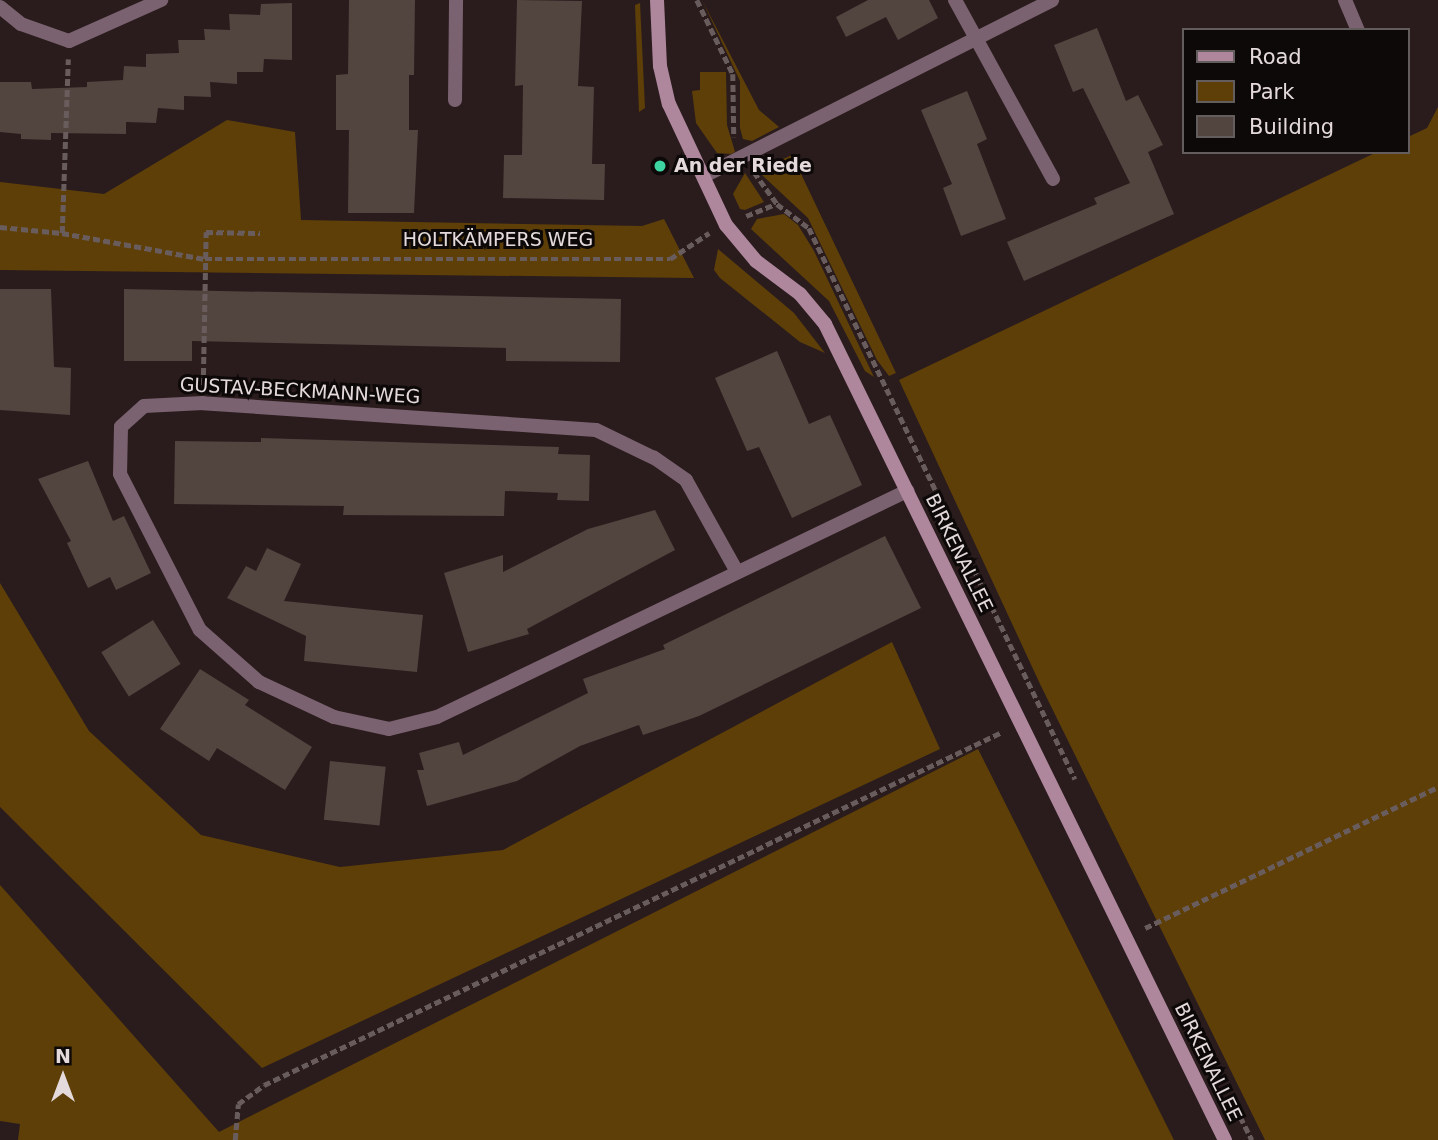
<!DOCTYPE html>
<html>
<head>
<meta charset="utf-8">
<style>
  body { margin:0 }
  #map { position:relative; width:1438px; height:1140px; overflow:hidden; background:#2a1c1d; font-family:"DejaVu Sans",sans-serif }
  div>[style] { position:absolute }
  .green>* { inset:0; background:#5e3f08 }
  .building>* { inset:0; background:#52443e; transform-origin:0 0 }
  .path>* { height:4.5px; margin-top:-2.25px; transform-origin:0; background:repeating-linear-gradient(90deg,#695c5d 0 7px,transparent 0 10.5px) }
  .street>* { height:14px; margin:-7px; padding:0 7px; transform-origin:7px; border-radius:7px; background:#7b6270 }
  .secondary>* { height:14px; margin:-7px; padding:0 7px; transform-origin:7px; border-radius:7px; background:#af879d }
  .dots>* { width:19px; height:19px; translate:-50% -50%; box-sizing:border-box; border:4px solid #0e0909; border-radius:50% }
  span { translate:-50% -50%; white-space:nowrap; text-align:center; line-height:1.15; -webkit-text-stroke:6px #0e0909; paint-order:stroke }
  .poi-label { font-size:19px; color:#e4dadb; font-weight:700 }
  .left { translate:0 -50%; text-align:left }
  .street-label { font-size:19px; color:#e4dadb }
  .legend { position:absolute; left:1182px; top:28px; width:228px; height:126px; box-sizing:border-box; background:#0e0909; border:2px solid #645d5d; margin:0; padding:9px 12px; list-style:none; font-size:21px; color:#e4dadb }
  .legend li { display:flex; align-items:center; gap:14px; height:35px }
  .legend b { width:35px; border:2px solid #645d5d }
  .north { position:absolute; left:28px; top:1042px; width:70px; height:70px; -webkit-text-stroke:5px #0e0909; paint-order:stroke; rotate:0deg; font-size:19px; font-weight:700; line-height:28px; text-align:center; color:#e4dadb }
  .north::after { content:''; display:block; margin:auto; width:24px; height:32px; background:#e4dadb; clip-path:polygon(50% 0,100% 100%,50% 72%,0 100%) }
</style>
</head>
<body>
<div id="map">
  <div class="green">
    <div style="clip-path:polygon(702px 0,759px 110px,779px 127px,752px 141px,743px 139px,740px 128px,740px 81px)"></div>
    <div style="clip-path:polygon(640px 3px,645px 108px,639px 112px,635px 5px)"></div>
    <div style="clip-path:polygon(700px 72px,726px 72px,727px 125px,735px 152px,731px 154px,717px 153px,696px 123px,692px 91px,700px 90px)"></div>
    <div style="clip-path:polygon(1438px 107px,1438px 1140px,1265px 1140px,1040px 684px,899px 380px,1377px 152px,1408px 152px,1408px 137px,1427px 128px)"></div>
    <div style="clip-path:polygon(227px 120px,295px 132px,301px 220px,642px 226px,664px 219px,694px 278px,0 270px,0 182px,104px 194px)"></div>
    <div style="clip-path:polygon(792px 155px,896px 373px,889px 376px,877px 360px,808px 218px,761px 174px,763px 168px)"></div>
    <div style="clip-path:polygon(745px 173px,764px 202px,745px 210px,740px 209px,733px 194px)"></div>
    <div style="clip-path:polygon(784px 214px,798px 225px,814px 251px,874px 377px,865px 371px,829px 301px,751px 229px,757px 219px)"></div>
    <div style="clip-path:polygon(718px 249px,794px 313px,825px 353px,800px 342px,720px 278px,714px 270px)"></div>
    <div style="clip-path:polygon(0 583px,89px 731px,201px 835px,340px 867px,503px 850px,892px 642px,940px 749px,262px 1068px,0 807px)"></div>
    <div style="clip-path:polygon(978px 749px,1174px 1140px,18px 1140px,20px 1124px,0 1121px,0 885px,219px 1132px)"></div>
  </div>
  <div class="building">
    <div style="clip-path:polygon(349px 0,415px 0,414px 75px,409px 75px,409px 130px,418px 130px,414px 213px,348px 213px,349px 130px,336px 130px,336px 75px,348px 74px)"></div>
    <div style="clip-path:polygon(517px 0,582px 1px,578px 86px,594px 87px,592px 164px,605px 164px,604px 200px,503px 198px,504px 155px,522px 155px,523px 85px,515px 86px)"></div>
    <div style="clip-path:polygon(868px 0,929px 0,938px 18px,898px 40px,886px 17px,846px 37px,836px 17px)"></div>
    <div style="clip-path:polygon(292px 3px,292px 60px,264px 59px,263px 72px,237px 72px,237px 84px,210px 82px,211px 97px,184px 96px,184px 110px,158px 108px,156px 123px,126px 122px,126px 134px,51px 133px,51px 140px,21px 139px,21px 134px,0 132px,0 82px,31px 82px,32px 89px,87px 87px,87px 82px,123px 80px,124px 66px,146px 67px,146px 54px,179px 53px,178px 40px,205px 40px,204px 29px,230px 30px,229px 14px,260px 15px,261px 4px)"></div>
    <div style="clip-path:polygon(1097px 28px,1126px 101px,1138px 95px,1163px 145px,1148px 152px,1174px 214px,1024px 281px,1007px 242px,1097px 204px,1094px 198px,1130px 183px,1083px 88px,1073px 92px,1054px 45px)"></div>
    <div style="clip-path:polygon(967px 91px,987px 139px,977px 144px,1006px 219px,961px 236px,943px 188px,952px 184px,921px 110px)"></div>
    <div style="clip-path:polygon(0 289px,51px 289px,54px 367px,71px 368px,70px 415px,0 410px)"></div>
    <div style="clip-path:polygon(124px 289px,621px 299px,620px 362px,506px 361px,506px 348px,192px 341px,192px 361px,124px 361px)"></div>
    <div style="clip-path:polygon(777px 351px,809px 424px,830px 415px,862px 485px,792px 518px,759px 447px,747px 451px,715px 378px)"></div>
    <div style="clip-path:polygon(261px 438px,559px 447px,558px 454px,590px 455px,589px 501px,557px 500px,558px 493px,505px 491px,504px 516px,343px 515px,344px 506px,174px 504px,175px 441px,261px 442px)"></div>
    <div style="clip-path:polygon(88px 461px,113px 521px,124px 516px,151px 573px,116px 590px,110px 577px,88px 588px,67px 543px,71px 541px,38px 479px)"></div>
    <div style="clip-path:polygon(655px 510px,675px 550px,527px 629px,529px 634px,468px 652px,444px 573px,503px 555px,503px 572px,588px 529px)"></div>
    <div style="clip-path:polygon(885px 536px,921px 608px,699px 716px,643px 735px,639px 725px,580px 746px,517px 781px,427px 806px,417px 770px,424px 770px,419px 753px,459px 742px,463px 755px,588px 693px,583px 679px,665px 649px,663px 645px)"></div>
    <div style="clip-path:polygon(267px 548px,301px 564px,284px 601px,423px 615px,417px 672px,304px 661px,306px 636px,227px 598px,246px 566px,256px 571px)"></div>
    <div style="left:153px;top:620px;width:52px;height:61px;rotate:58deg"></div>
    <div style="clip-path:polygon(200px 669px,249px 700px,245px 705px,312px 747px,285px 790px,217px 748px,209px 761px,160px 729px)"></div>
    <div style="left:330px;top:761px;width:56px;height:59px;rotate:6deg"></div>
  </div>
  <div class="path">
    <div style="left:697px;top:0;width:82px;rotate:64.1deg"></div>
    <div style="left:733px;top:74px;width:63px;rotate:89.1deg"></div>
    <div style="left:754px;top:172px;width:39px;rotate:54deg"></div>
    <div style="left:777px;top:204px;width:40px;rotate:37deg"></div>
    <div style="left:809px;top:228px;width:612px;rotate:64.23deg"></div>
    <div style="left:746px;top:216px;width:32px;rotate:-22deg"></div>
    <div style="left:0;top:227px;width:62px;rotate:5.5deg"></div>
    <div style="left:62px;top:233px;width:145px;rotate:10.3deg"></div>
    <div style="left:205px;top:259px;width:465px"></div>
    <div style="left:670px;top:259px;width:47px;rotate:-33.7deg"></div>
    <div style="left:62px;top:233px;width:174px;rotate:-88deg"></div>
    <div style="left:203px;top:385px;width:153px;rotate:-88.9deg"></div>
    <div style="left:206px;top:232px;width:54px;rotate:1.1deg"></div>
    <div style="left:1145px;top:928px;width:325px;rotate:-25.7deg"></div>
    <div style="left:1231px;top:1098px;width:47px;rotate:63.4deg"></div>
    <div style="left:235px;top:1140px;width:36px;rotate:-85deg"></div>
    <div style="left:238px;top:1104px;width:32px;rotate:-36deg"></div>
    <div style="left:264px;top:1085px;width:818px;rotate:-25.56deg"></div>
  </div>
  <div class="street">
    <div style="left:955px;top:0;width:204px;rotate:61.3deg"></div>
    <div style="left:1345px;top:0;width:33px;rotate:67deg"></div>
    <div style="left:0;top:7px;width:27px;rotate:39deg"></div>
    <div style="left:21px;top:24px;width:51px;rotate:19.5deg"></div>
    <div style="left:69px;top:41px;width:101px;rotate:-24deg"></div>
    <div style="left:455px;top:100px;width:100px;rotate:-89.4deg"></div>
    <div style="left:704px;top:176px;width:390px;rotate:-26.8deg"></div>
    <div style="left:736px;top:570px;width:103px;rotate:-119.1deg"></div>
    <div style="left:686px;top:480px;width:39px;rotate:-145deg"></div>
    <div style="left:654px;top:458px;width:64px;rotate:-154.2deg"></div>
    <div style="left:596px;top:430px;width:394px;rotate:-176.1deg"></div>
    <div style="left:203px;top:403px;width:59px;rotate:177.1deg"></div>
    <div style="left:144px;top:406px;width:31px;rotate:138deg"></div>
    <div style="left:121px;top:427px;width:47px;rotate:91.2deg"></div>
    <div style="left:120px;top:474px;width:175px;rotate:62.9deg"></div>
    <div style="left:200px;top:630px;width:79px;rotate:41.4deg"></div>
    <div style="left:259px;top:682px;width:83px;rotate:25deg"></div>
    <div style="left:334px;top:717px;width:56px;rotate:12.3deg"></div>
    <div style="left:389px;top:729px;width:49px;rotate:-14deg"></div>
    <div style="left:437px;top:717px;width:522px;rotate:-25.68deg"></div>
  </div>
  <div class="secondary">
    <div style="left:657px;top:0;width:66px;rotate:87.4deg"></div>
    <div style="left:660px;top:66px;width:39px;rotate:77deg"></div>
    <div style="left:669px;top:104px;width:134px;rotate:64.8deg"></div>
    <div style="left:726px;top:225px;width:47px;rotate:50.2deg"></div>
    <div style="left:756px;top:261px;width:55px;rotate:36.9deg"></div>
    <div style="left:800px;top:294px;width:39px;rotate:50deg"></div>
    <div style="left:825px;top:324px;width:909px;rotate:63.89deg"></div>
  </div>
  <div class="dots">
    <div style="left:660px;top:166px;background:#3ed4a2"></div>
  </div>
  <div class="poi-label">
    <span class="left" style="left:674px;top:166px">An der Riede</span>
  </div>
  <div class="street-label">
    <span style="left:498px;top:240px">HOLTKÄMPERS WEG</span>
    <span style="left:300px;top:391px;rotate:3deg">GUSTAV-BECKMANN-WEG</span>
    <span style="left:959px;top:553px;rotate:64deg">BIRKENALLEE</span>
    <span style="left:1208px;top:1062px;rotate:64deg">BIRKENALLEE</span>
  </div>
  <ul class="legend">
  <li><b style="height:9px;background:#af879d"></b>Road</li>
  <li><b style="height:19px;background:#5e3f08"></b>Park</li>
  <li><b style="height:19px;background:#52443e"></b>Building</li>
  </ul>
  <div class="north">N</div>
</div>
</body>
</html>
